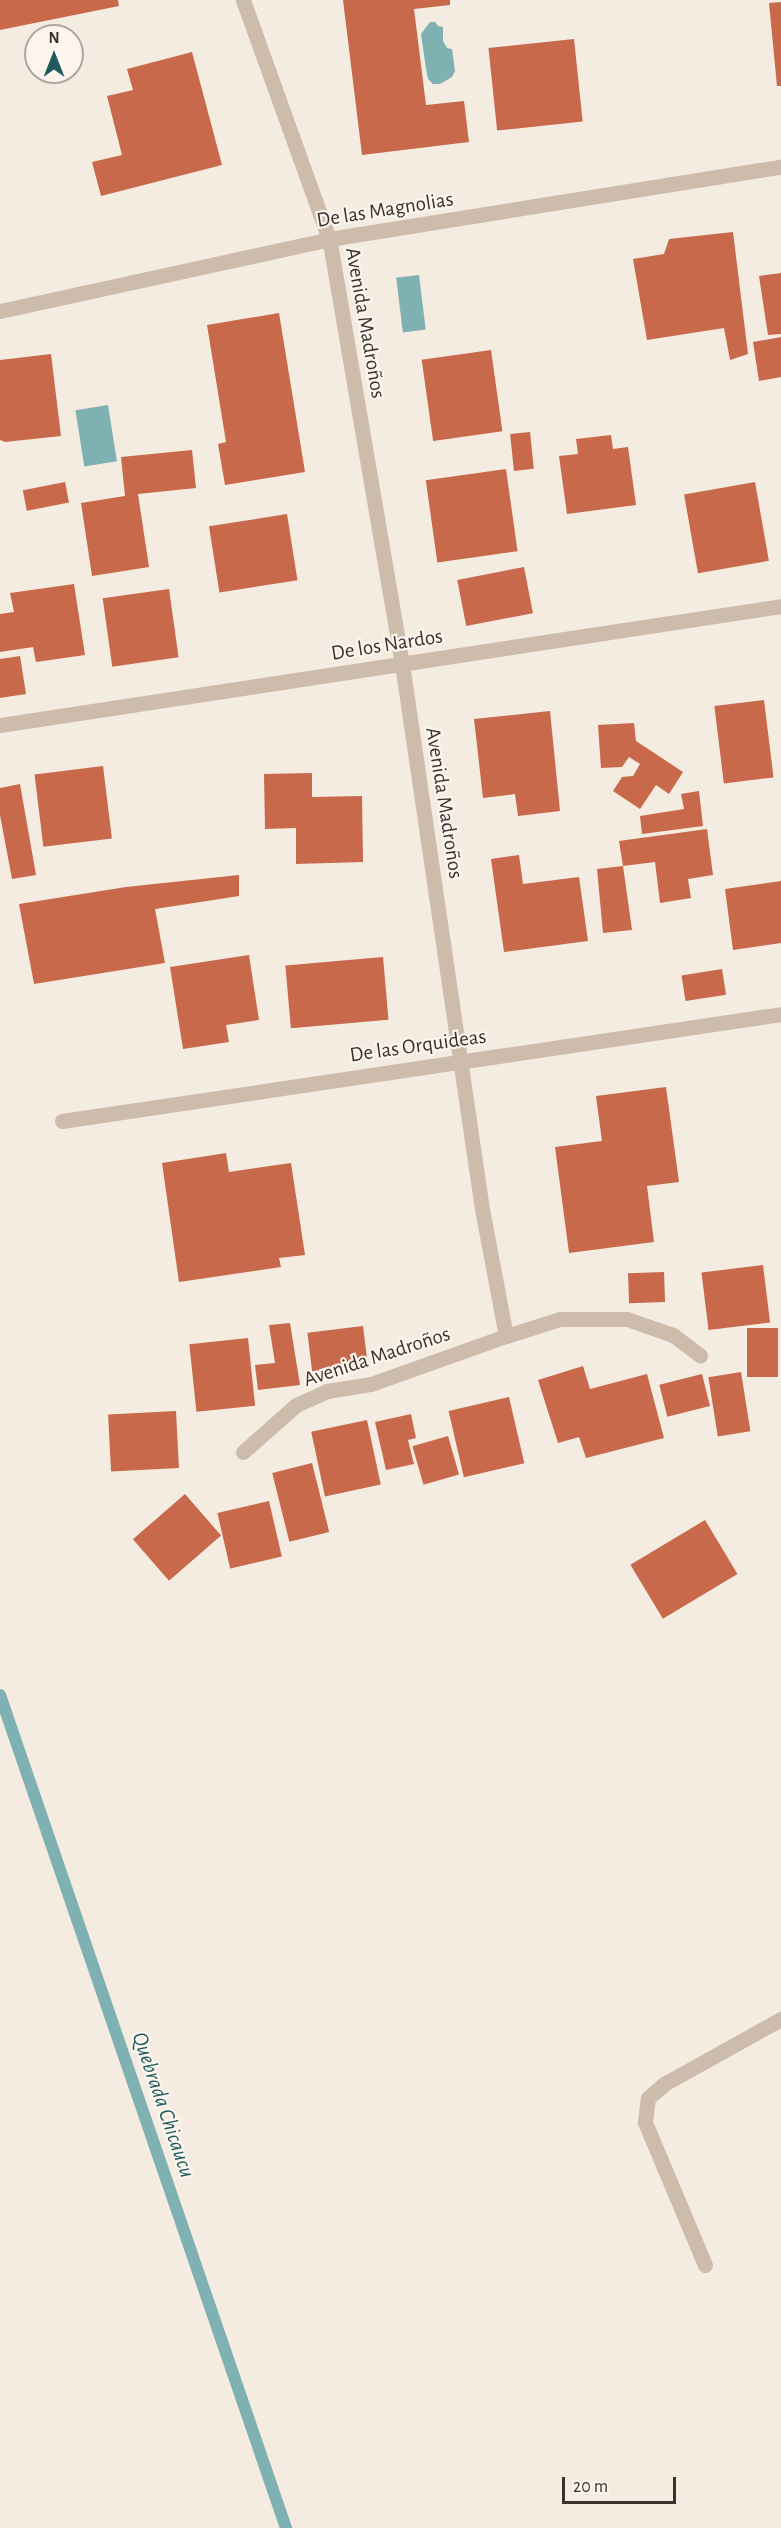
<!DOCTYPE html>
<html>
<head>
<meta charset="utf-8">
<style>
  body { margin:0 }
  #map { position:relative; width:781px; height:2528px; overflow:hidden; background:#f4ebe1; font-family:"Alegreya Sans",sans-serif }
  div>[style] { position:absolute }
  .water>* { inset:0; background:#7fb0b2; transform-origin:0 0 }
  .stream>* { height:12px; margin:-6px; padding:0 6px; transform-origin:6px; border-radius:6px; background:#7fb0b2 }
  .building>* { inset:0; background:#c8694b; transform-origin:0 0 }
  .lane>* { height:15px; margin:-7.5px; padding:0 7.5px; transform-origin:7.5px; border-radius:7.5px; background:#cdbbac }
  .street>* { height:15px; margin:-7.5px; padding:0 7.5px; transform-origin:7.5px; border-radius:7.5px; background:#cdbbac }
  span { translate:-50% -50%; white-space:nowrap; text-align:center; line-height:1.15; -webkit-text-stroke:4.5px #fbf5ee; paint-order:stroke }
  .street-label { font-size:21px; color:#3b302b }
  .water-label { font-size:22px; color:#1f5a5e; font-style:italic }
  .north { position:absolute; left:24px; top:24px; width:60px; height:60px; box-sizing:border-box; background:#fbf5ee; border:2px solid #aea6a0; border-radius:50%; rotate:0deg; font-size:16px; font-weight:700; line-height:24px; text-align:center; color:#3b302b }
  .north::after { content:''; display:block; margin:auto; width:21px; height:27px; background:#1f5a5e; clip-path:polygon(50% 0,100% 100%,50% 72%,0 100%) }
  .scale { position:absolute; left:562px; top:2477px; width:114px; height:27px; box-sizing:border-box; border:3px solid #3b302b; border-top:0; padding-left:8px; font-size:18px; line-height:21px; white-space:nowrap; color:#3b302b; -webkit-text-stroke:4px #fbf5ee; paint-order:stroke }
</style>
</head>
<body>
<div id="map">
  <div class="water">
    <div style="clip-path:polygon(430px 22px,435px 22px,438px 26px,443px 27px,443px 41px,447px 48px,452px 49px,455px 71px,452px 77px,440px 84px,433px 84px,428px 79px,426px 69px,421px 34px)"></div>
    <div style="left:419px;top:275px;width:55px;height:23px;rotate:83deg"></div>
    <div style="left:108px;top:405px;width:57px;height:33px;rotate:81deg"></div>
  </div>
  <div class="stream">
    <div style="left:0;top:1695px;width:881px;rotate:71.05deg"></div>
  </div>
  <div class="building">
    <div style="clip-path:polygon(0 0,118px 0,119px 6px,0 30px)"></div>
    <div style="clip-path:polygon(343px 0,450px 0,450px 5px,414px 9px,426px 105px,464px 101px,469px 142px,362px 155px)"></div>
    <div style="clip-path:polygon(781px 2px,781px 86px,777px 86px,769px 3px)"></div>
    <div style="left:574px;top:39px;width:83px;height:86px;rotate:84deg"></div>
    <div style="clip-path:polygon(192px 52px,222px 165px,101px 196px,92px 162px,122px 155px,107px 96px,133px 90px,127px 69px)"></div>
    <div style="clip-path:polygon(733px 232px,748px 354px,730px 360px,724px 328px,647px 340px,633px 259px,664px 254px,669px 239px)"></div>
    <div style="clip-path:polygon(781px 273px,781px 334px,768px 335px,759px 276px)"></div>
    <div style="clip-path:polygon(279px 313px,305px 472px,225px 485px,218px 444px,226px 442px,207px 325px)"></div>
    <div style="clip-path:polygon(781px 337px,781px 377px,759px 381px,753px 342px)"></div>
    <div style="left:491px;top:350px;width:82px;height:70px;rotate:82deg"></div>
    <div style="clip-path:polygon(51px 354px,61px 436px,5px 442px,0 440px,0 360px)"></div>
    <div style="left:530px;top:432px;width:37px;height:20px;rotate:84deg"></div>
    <div style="clip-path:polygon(611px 435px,613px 449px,628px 447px,636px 505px,567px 514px,559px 456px,578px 454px,576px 439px)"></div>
    <div style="clip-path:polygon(192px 450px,196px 488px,138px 494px,149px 567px,92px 576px,81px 503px,125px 496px,121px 457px)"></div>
    <div style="left:506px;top:469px;width:83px;height:81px;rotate:82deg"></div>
    <div style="left:65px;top:482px;width:21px;height:43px;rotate:79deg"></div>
    <div style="left:755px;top:482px;width:80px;height:72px;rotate:80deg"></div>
    <div style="left:287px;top:514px;width:67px;height:79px;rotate:81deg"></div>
    <div style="left:524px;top:567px;width:47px;height:68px;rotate:79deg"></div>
    <div style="clip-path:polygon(74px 584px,85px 655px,36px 662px,33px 647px,0 652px,0 614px,14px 612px,10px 593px)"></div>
    <div style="left:169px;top:589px;width:69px;height:67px;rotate:82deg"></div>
    <div style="clip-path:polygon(20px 656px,26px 694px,0 698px,0 659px)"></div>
    <div style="left:764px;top:700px;width:78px;height:50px;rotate:83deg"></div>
    <div style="clip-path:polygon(550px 711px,560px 811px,518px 816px,515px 794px,483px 798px,474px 719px)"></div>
    <div style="clip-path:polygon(634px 723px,636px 741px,683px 772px,669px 794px,656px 785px,640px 809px,613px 791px,622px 777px,633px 776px,640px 764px,629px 757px,622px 767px,601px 768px,598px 725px)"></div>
    <div style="left:103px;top:766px;width:73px;height:69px;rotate:83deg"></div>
    <div style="clip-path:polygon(312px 773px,312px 797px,362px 796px,363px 862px,296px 864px,296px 828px,265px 829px,264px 774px)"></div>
    <div style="clip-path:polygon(20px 784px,36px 875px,12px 879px,0 815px,0 788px)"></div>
    <div style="clip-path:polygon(699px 791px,703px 826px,642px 834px,640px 816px,684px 809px,681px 794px)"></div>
    <div style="clip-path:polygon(707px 829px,713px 875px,688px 879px,691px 898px,660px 903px,655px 862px,623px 866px,632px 930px,603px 933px,597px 869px,623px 866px,619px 841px)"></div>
    <div style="clip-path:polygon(519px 855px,523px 884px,579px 877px,588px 941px,504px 952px,491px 859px)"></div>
    <div style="clip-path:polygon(239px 875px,239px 896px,155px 909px,165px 963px,34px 984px,19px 904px,126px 887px)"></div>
    <div style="clip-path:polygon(781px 881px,781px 943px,733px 950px,725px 889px)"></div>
    <div style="clip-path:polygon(249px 955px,259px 1020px,226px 1025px,229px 1042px,183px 1049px,170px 967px)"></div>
    <div style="left:383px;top:957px;width:63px;height:98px;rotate:85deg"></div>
    <div style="left:722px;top:969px;width:26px;height:41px;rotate:81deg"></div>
    <div style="clip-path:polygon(666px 1087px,679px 1182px,647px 1186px,654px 1242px,569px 1253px,555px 1147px,602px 1141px,596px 1096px)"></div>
    <div style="clip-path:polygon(226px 1153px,229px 1172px,291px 1163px,305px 1255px,279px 1258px,281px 1267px,179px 1282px,162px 1163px)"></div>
    <div style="left:763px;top:1265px;width:58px;height:62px;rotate:83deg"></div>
    <div style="left:664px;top:1272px;width:30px;height:36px;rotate:88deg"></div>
    <div style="clip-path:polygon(290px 1323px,300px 1385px,258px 1390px,255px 1365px,275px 1363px,269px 1325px)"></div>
    <div style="left:363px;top:1326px;width:39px;height:56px;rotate:83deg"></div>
    <div style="left:747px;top:1328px;width:31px;height:49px"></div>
    <div style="left:248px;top:1338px;width:68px;height:59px;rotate:84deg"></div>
    <div style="clip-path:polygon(583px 1366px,590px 1389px,647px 1374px,664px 1438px,586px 1458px,579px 1437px,558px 1443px,538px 1380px)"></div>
    <div style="left:741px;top:1372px;width:60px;height:33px;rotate:81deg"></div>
    <div style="left:702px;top:1374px;width:33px;height:44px;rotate:76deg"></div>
    <div style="left:509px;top:1397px;width:68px;height:62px;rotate:77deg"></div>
    <div style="left:176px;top:1411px;width:57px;height:68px;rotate:87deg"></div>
    <div style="clip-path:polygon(411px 1414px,416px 1438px,408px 1440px,414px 1464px,386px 1470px,375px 1422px)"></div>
    <div style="left:367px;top:1420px;width:66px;height:57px;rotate:78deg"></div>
    <div style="left:448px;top:1436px;width:40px;height:37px;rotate:74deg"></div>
    <div style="left:312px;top:1463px;width:71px;height:41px;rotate:76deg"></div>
    <div style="left:185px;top:1494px;width:55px;height:69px;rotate:49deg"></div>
    <div style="left:269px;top:1501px;width:57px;height:53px;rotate:77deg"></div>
    <div style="left:705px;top:1520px;width:63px;height:87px;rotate:59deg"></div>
  </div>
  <div class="lane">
    <div style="left:705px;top:2265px;width:155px;rotate:-112.8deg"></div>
    <div style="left:645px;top:2122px;width:24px;rotate:-83deg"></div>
    <div style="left:648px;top:2098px;width:21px;rotate:-41deg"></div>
    <div style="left:664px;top:2084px;width:134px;rotate:-29.1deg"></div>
  </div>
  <div class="street">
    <div style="left:0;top:311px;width:337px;rotate:-12.3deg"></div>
    <div style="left:329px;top:239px;width:458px;rotate:-9.1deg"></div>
    <div style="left:0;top:725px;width:790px;rotate:-8.66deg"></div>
    <div style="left:62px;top:1121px;width:727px;rotate:-8.46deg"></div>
    <div style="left:506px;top:1336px;width:57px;rotate:-17.5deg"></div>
    <div style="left:560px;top:1319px;width:67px"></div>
    <div style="left:627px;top:1319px;width:49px;rotate:19.2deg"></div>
    <div style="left:673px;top:1335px;width:34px;rotate:37deg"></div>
    <div style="left:243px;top:1452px;width:71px;rotate:-41.6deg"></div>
    <div style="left:296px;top:1405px;width:34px;rotate:-24deg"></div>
    <div style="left:327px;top:1391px;width:45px;rotate:-9deg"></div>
    <div style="left:371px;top:1384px;width:143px;rotate:-19.6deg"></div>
    <div style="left:506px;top:1336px;width:129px;rotate:-100.7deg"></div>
    <div style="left:482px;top:1209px;width:551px;rotate:-98.35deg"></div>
    <div style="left:402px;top:664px;width:431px;rotate:-99.7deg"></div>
    <div style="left:329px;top:239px;width:254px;rotate:-109.8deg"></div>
  </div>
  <div class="street-label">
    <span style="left:385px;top:210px;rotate:-9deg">De las Magnolias</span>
    <span style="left:365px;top:323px;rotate:80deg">Avenida Madroños</span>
    <span style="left:387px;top:645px;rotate:-9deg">De los Nardos</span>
    <span style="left:444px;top:803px;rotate:81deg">Avenida Madroños</span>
    <span style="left:418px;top:1046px;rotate:-8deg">De las Orquideas</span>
    <span style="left:377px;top:1357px;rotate:-18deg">Avenida Madroños</span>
  </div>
  <div class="water-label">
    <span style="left:163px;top:2105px;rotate:71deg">Quebrada Chicaucu</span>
  </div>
  <div class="north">N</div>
  <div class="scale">20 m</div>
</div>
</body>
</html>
